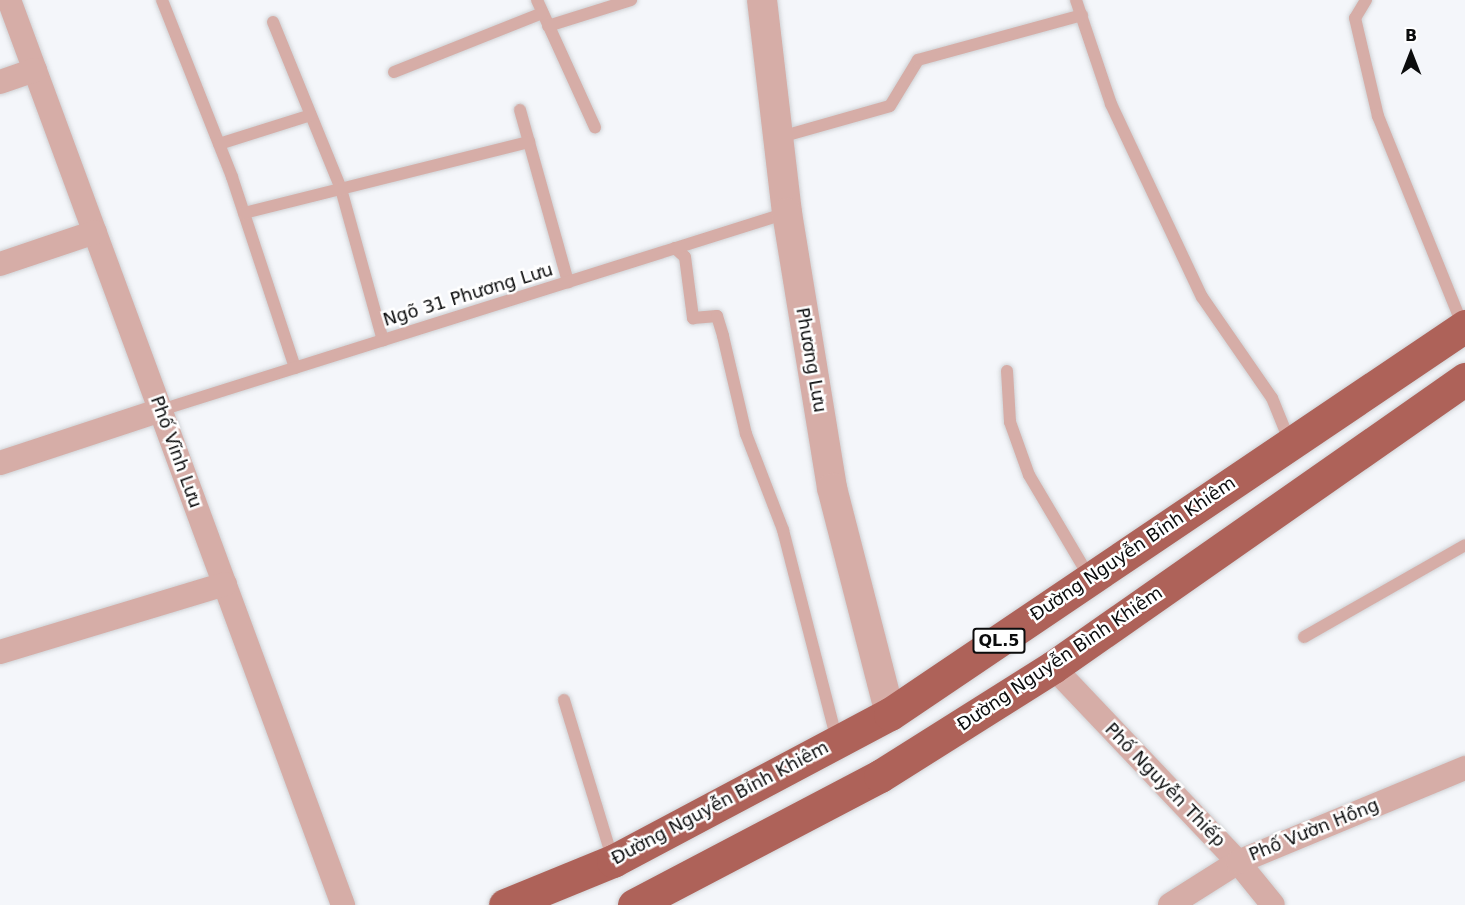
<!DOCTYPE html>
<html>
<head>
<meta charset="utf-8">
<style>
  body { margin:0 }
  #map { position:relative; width:1465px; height:905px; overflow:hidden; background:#f4f6fa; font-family:"DejaVu Sans",sans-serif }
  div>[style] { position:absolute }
  .roads { filter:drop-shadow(0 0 2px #cfd1d4) drop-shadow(0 0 2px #cfd1d4) }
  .service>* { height:12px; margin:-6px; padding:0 6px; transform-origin:6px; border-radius:6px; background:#d6ada7 }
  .minor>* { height:24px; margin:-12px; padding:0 12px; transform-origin:12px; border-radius:12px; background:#d6ada7 }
  .tertiary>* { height:30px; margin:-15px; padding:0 15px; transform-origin:15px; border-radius:15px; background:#d6ada7 }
  .trunk>* { height:33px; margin:-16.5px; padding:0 16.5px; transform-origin:16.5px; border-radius:16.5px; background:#ae6259 }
  span { translate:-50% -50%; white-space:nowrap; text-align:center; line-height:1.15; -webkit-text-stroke:5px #fff; paint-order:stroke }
  .shield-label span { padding:2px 4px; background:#fff; border:2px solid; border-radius:4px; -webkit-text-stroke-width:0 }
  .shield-label { font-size:16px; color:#0b0c0d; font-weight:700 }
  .street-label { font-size:18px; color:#0b0c0d }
  .north { position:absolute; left:1381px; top:24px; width:60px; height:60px; -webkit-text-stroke:4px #fff; paint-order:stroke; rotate:0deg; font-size:16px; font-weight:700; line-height:24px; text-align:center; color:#0b0c0d }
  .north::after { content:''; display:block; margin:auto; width:21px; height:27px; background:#0b0c0d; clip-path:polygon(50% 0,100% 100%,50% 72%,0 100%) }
</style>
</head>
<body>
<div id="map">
  <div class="roads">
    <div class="service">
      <div style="left:162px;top:0;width:190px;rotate:68.4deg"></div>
      <div style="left:232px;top:177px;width:201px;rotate:71.7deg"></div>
      <div style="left:537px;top:0;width:140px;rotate:65.5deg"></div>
      <div style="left:1076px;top:0;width:110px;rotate:71.4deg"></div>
      <div style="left:1111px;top:104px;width:213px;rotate:64.8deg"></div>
      <div style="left:1202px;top:297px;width:123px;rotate:55.3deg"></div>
      <div style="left:1272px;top:398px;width:48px;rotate:67.8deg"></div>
      <div style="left:1366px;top:0;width:21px;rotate:121deg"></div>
      <div style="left:1355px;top:18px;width:101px;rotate:76.8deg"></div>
      <div style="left:1378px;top:116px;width:227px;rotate:68deg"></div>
      <div style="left:273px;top:22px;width:180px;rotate:67.8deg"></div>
      <div style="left:341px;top:189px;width:157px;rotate:74.5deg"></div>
      <div style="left:548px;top:26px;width:87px;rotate:-17.4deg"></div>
      <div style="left:394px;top:72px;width:159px;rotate:-21.7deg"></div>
      <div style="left:520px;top:110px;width:179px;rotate:74.4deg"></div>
      <div style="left:777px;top:138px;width:117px;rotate:-15.8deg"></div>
      <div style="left:890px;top:106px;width:54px;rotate:-58.7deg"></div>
      <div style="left:918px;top:60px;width:170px;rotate:-15.3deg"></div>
      <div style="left:219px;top:144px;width:96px;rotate:-17.5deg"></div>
      <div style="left:244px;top:213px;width:294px;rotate:-14deg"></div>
      <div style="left:675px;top:248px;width:13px;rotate:42deg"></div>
      <div style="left:685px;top:257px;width:62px;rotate:82.5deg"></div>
      <div style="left:693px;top:318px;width:24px;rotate:-5deg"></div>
      <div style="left:717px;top:316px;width:21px;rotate:73deg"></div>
      <div style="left:723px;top:336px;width:101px;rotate:76.8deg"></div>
      <div style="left:746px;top:434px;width:103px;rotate:68.9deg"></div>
      <div style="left:783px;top:530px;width:217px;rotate:75.6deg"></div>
      <div style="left:1007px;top:371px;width:51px;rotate:86.6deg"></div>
      <div style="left:1010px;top:422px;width:56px;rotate:70.3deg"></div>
      <div style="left:1029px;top:475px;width:120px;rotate:59.4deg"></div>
      <div style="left:161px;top:410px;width:656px;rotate:-17.47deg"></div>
      <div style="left:1304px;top:637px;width:185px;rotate:-29.7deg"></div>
      <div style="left:564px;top:700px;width:167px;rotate:73deg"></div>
    </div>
    <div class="minor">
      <div style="left:9px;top:0;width:965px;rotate:69.74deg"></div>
      <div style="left:0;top:82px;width:37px;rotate:-19deg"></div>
      <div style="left:0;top:264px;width:100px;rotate:-18.6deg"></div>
      <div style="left:0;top:463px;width:169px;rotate:-18.2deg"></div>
      <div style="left:0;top:652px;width:235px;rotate:-16.8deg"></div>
      <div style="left:1053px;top:667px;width:269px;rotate:46.5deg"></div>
      <div style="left:1238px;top:862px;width:55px;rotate:50.9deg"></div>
      <div style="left:1170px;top:905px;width:80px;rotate:-32.3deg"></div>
      <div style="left:1238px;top:862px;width:246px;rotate:-22.5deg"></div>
    </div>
    <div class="tertiary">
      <div style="left:762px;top:0;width:214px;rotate:83.3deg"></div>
      <div style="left:787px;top:213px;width:279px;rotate:80.7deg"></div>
      <div style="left:832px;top:488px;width:233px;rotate:75.6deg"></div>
    </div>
    <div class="trunk">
      <div style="left:505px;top:905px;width:117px;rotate:-22.2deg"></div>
      <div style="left:613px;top:861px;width:314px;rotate:-28deg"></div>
      <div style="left:890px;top:714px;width:694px;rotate:-34.01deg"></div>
      <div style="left:634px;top:905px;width:278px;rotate:-27.7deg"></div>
      <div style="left:880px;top:776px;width:204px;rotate:-32.2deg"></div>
      <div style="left:1053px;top:667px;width:503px;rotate:-34.95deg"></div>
    </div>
  </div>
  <div class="shield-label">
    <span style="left:999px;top:641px">QL.5</span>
  </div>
  <div class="street-label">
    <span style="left:468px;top:295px;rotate:-17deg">Ngõ 31 Phương Lưu</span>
    <span style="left:811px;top:360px;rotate:80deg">Phương Lưu</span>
    <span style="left:176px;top:452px;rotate:70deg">Phố Vĩnh Lưu</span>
    <span style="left:1133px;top:549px;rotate:-34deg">Đường Nguyễn Bỉnh Khiêm</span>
    <span style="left:1060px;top:659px;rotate:-34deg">Đường Nguyễn Bình Khiêm</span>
    <span style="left:1165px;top:785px;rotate:46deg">Phố Nguyễn Thiếp</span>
    <span style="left:720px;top:803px;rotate:-28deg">Đường Nguyễn Bỉnh Khiêm</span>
    <span style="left:1314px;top:830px;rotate:-22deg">Phố Vườn Hồng</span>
  </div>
  <div class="north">B</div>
</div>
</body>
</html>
